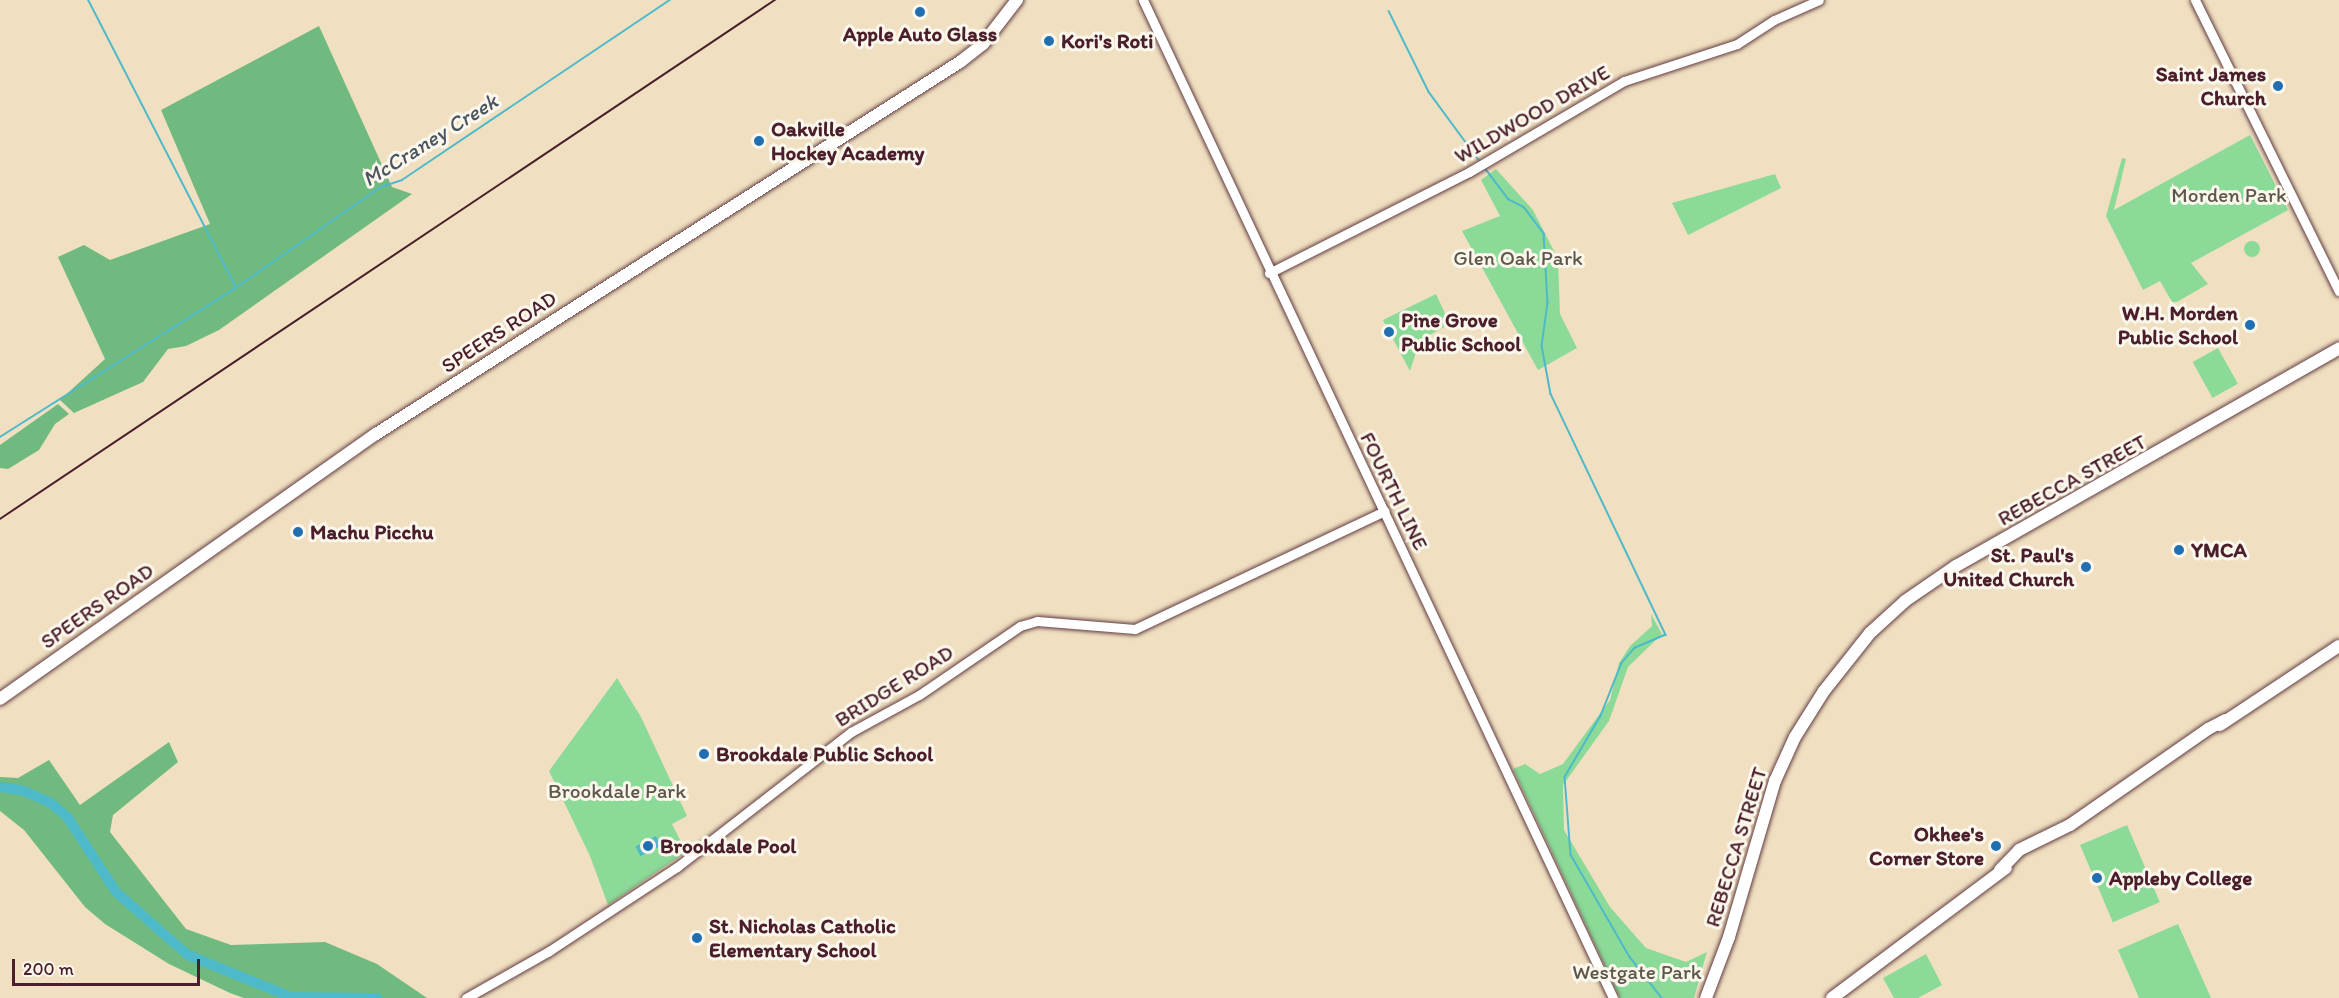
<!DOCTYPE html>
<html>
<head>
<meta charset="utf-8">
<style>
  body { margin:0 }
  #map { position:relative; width:2339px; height:998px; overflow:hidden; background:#f0e0c1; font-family:Itim,sans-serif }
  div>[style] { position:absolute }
  .green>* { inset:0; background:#8bda98; transform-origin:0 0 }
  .round { border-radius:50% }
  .forest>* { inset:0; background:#70ba80 }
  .water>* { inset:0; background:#4ebac9; transform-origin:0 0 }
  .stream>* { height:1.5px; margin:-0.75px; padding:0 0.75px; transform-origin:0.75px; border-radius:0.75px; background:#4ebac9 }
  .river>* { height:10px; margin:-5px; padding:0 5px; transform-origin:5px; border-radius:5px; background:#4ebac9 }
  .roads { filter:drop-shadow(0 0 2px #633c42) drop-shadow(0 0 2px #633c42) }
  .minor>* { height:9px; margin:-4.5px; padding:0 4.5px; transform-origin:4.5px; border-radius:4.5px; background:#fff }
  .major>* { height:12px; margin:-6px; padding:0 6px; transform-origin:6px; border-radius:6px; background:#fff }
  .rail>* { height:1.5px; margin:-0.75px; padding:0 0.75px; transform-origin:0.75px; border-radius:0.75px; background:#4a1f2b }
  .dots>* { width:16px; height:16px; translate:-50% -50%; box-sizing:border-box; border:3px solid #fbf7ec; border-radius:50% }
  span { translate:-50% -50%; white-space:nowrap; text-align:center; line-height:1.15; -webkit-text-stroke:6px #fbf7ec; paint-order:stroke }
  .poi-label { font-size:21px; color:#4a1f2b; font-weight:700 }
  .left { translate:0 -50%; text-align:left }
  .right { translate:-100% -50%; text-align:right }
  .street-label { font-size:21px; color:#4a1f2b }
  .park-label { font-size:21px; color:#5e574c }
  .water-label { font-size:22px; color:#4b5562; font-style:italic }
  .scale { position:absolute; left:12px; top:959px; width:188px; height:27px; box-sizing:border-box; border:3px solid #4a1f2b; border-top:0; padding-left:8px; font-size:18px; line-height:21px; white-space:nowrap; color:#4a1f2b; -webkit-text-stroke:4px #fbf7ec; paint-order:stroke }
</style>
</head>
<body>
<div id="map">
  <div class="green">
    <div style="clip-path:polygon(2250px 135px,2288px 210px,2191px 263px,2208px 284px,2177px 302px,2172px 302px,2160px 281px,2143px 290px,2106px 216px,2122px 158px,2126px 159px,2114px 210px)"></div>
    <div style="clip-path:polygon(1496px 169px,1533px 210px,1554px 251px,1558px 260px,1560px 314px,1577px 348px,1538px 370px,1462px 231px,1500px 216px,1481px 180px)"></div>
    <div style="clip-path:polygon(1775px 174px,1781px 188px,1688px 235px,1672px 203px)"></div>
    <div class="round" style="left:2244px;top:241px;width:16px;height:16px"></div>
    <div style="clip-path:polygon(1436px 294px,1450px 324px,1420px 340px,1410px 371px,1383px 320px)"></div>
    <div style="left:2218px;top:348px;width:41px;height:29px;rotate:61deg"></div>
    <div style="clip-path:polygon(1651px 614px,1662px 634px,1628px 667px,1609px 721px,1563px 785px,1564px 830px,1610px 907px,1646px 948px,1686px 962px,1707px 952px,1694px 998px,1620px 998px,1513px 769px,1525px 764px,1540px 774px,1563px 764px,1610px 700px,1619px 663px,1630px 646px,1652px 626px)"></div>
    <div style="clip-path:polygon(617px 678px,641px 717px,687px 816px,672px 824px,686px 852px,608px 905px,590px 856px,549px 771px)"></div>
    <div style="left:2127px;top:825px;width:84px;height:51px;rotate:67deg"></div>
    <div style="clip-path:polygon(2178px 924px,2211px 998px,2139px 998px,2118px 950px)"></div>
    <div style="clip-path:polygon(1926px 954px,1942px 985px,1918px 998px,1894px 998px,1883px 978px)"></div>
  </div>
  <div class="forest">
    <div style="clip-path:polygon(319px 26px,392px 187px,412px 194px,219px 330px,186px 346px,168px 349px,143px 382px,74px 413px,60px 400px,105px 359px,58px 257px,84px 245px,110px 260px,210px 224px,161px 110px)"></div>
    <div style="clip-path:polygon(58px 404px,69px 414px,55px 424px,39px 450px,8px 469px,0 468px,0 445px)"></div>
    <div style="clip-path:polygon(169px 742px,178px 762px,113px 815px,110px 832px,186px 929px,231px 945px,325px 942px,377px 964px,427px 998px,244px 998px,230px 993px,169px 964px,105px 924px,85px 907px,24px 830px,0 811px,0 777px,18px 778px,49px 760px,80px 805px)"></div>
  </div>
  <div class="water">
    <div style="left:656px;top:836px;width:11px;height:23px;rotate:63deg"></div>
  </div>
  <div class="stream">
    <div style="left:1389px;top:11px;width:90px;rotate:63.7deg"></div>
    <div style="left:1429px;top:92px;width:84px;rotate:53.7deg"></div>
    <div style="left:1485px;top:168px;width:39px;rotate:53deg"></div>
    <div style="left:1508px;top:199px;width:18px;rotate:27deg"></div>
    <div style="left:1524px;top:207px;width:34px;rotate:53deg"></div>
    <div style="left:1544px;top:234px;width:69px;rotate:86.7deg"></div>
    <div style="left:1548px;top:303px;width:43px;rotate:97.9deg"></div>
    <div style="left:1542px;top:346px;width:49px;rotate:79.4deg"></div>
    <div style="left:1551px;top:394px;width:267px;rotate:64.5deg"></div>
    <div style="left:1666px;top:635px;width:34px;rotate:157deg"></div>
    <div style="left:1635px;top:648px;width:20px;rotate:131deg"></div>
    <div style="left:1622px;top:663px;width:57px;rotate:111.6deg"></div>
    <div style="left:1601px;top:716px;width:71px;rotate:120.5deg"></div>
    <div style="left:1565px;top:777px;width:78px;rotate:85.6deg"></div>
    <div style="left:1571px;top:855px;width:118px;rotate:60deg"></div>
    <div style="left:1630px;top:957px;width:52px;rotate:52deg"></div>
    <div style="left:237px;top:287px;width:175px;rotate:-34.8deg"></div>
    <div style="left:381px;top:187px;width:22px;rotate:-18deg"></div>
    <div style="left:402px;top:180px;width:323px;rotate:-33.9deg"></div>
    <div style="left:0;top:437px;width:279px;rotate:-32.3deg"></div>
    <div style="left:236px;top:288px;width:324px;rotate:-117.2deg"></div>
  </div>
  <div class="river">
    <div style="left:0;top:787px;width:24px;rotate:9deg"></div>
    <div style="left:24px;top:791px;width:30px;rotate:24deg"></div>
    <div style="left:51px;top:803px;width:23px;rotate:41deg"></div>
    <div style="left:68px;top:818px;width:88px;rotate:57deg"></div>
    <div style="left:116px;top:892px;width:96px;rotate:41.2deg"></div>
    <div style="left:188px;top:955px;width:111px;rotate:22.2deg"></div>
    <div style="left:291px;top:997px;width:86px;rotate:0.7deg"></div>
  </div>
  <div class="roads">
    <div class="minor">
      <div style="left:1143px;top:0;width:1103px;rotate:64.78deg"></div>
      <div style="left:2195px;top:0;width:325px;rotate:63.7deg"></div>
      <div style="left:1269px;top:273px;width:224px;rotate:-26.8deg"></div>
      <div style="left:1469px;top:172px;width:180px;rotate:-30.4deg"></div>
      <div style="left:1624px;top:81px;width:119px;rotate:-18.1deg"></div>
      <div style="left:1737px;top:44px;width:44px;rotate:-33deg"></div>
      <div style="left:1774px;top:20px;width:49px;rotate:-24deg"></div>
      <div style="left:466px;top:998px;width:95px;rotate:-29.5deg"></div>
      <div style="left:549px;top:951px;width:153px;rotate:-33.3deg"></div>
      <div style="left:677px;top:867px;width:220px;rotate:-37.8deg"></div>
      <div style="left:851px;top:732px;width:77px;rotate:-28.6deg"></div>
      <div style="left:919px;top:695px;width:122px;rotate:-34.3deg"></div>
      <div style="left:1020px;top:626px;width:18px;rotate:-16deg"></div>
      <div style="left:1037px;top:621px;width:98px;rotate:4.7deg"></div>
      <div style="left:1135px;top:629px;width:276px;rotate:-25.3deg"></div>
    </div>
    <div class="major">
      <div style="left:0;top:699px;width:460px;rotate:-35.2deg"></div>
      <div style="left:376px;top:434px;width:692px;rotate:-32.5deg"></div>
      <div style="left:960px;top:62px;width:29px;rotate:-38deg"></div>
      <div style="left:983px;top:44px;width:56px;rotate:-52.3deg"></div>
      <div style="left:2220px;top:725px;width:143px;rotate:-33.6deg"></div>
      <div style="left:2000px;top:870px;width:28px;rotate:-46deg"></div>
      <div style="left:2019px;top:850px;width:57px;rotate:-26.1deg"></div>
      <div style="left:2070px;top:825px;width:168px;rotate:-34.8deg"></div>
      <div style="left:2208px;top:729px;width:20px;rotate:-27deg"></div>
      <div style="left:1706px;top:998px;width:65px;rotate:-69.3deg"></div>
      <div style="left:1729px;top:937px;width:163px;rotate:-73.6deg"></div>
      <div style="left:1775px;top:781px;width:48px;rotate:-65.6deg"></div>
      <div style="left:1795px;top:737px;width:54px;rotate:-57.8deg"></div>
      <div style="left:1824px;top:691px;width:74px;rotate:-51.6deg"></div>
      <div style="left:1870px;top:633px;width:47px;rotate:-42.4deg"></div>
      <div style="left:1905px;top:601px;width:62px;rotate:-34.5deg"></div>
      <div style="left:1956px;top:566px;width:441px;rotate:-29.6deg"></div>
      <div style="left:1832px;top:998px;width:217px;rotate:-36.8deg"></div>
    </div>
  </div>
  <div class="rail">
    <div style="left:0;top:519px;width:933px;rotate:-33.81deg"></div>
  </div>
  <div class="dots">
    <div style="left:920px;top:12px;background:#1f6fb2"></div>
    <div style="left:1049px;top:41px;background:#1f6fb2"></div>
    <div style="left:2278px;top:86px;background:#1f6fb2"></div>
    <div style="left:759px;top:141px;background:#1f6fb2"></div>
    <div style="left:2250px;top:325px;background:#1f6fb2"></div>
    <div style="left:1389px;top:332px;background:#1f6fb2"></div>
    <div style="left:298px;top:532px;background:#1f6fb2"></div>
    <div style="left:2179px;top:550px;background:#1f6fb2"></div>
    <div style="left:2086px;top:567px;background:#1f6fb2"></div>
    <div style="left:704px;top:754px;background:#1f6fb2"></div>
    <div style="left:648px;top:846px;background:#1f6fb2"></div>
    <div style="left:1996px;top:846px;background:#1f6fb2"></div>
    <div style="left:2097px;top:878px;background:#1f6fb2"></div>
    <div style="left:697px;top:938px;background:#1f6fb2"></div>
  </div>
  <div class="poi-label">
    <span style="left:920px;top:34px">Apple Auto Glass</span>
    <span class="left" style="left:1061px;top:41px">Kori's Roti</span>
    <span class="right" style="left:2266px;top:86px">Saint James<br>Church</span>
    <span class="left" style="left:771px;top:141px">Oakville<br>Hockey Academy</span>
    <span class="right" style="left:2238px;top:325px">W.H. Morden<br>Public School</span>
    <span class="left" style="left:1401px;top:332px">Pine Grove<br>Public School</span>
    <span class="left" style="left:310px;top:532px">Machu Picchu</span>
    <span class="left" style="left:2191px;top:550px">YMCA</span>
    <span class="right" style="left:2074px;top:567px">St. Paul's<br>United Church</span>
    <span class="left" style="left:716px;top:754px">Brookdale Public School</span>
    <span class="right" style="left:1984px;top:846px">Okhee's<br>Corner Store</span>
    <span class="left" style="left:660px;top:846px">Brookdale Pool</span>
    <span class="left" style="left:2109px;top:878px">Appleby College</span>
    <span class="left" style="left:709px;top:938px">St. Nicholas Catholic<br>Elementary School</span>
  </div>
  <div class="street-label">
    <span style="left:1532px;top:114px;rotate:-30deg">WILDWOOD DRIVE</span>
    <span style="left:499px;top:332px;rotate:-33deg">SPEERS ROAD</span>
    <span style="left:2072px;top:480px;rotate:-29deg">REBECCA STREET</span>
    <span style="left:1394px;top:491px;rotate:64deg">FOURTH LINE</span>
    <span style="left:97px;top:606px;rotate:-35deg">SPEERS ROAD</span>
    <span style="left:894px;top:686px;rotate:-32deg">BRIDGE ROAD</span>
    <span style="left:1736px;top:847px;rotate:-73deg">REBECCA STREET</span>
  </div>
  <div class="park-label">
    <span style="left:2229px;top:195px">Morden Park</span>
    <span style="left:1518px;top:258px">Glen Oak Park</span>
    <span style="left:617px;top:791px">Brookdale Park</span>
    <span style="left:1637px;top:972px">Westgate Park</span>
  </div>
  <div class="water-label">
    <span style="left:430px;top:140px;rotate:-32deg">McCraney Creek</span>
  </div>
  <div class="scale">200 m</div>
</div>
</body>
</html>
